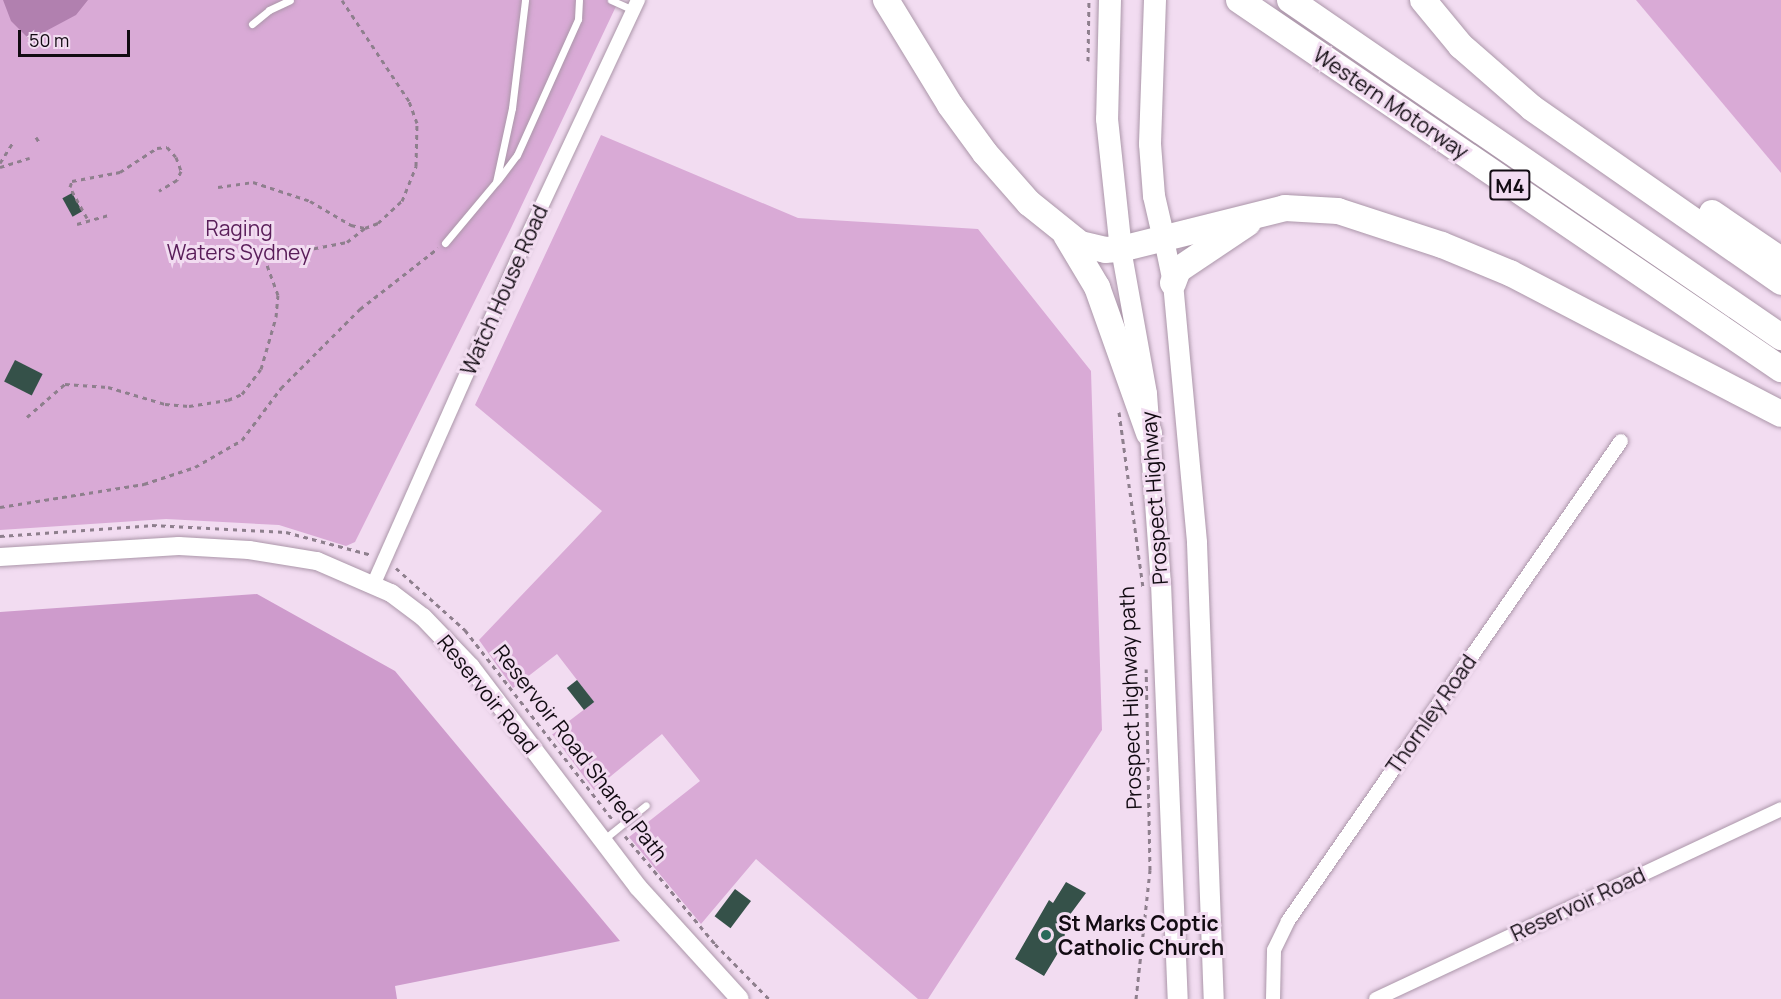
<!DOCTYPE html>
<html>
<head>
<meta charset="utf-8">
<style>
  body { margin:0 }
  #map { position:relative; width:1781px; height:999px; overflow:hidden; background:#f2dcf1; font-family:Manrope,sans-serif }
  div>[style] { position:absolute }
  .green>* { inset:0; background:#d9aad6 }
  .forest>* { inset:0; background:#ce9bcc }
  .water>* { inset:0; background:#b180af }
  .building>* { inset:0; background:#355149; transform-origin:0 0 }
  .path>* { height:3px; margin-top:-1.5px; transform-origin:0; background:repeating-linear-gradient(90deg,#8e7f8d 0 4.5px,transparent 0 9px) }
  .roads { filter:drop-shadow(0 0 2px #ab96a9) drop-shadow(0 0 2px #ab96a9) }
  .service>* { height:7px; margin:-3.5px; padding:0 3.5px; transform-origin:3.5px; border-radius:3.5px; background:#fff }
  .minor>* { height:14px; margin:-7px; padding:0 7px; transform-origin:7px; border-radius:7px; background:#fff }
  .tertiary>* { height:18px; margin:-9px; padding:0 9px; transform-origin:9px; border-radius:9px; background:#fff }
  .secondary>* { height:20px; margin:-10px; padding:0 10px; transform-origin:10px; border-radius:10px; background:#fff }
  .primary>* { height:22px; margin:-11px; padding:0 11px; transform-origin:11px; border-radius:11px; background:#fff }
  .motorway>* { height:26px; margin:-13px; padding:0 13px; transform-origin:13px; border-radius:13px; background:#fff }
  .dots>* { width:16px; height:16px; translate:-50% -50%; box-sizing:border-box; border:3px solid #f2dcf1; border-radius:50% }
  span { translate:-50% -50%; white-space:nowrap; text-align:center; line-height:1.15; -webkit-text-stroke:6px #f2dcf1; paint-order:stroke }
  .shield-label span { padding:2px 4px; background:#f2dcf1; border:2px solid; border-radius:4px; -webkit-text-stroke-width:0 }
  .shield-label { font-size:20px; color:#120b12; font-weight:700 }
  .street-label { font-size:21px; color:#120b12 }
  .park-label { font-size:21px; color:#591d59 }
  .poi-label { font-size:21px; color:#120b12; font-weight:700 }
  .left { translate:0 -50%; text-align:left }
  .scale { position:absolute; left:18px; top:30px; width:112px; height:27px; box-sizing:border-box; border:3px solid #120b12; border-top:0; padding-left:8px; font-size:18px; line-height:21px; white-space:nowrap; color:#120b12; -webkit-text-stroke:4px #f2dcf1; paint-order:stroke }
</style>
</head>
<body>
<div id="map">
  <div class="green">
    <div style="clip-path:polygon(0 0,619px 0,511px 228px,355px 542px,346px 546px,279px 525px,166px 519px,0 530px)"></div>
    <div style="clip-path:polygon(1636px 0,1781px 0,1781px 173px)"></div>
    <div style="clip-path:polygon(601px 135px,798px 218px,978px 229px,1091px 371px,1102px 730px,928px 999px,918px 999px,756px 859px,701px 924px,629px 837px,700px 781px,662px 734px,594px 790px,552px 734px,594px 702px,557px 654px,513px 688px,479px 640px,602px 511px,475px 405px)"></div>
  </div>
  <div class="forest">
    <div style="clip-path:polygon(257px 594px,395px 671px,620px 941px,395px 986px,397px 999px,0 999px,0 612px)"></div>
  </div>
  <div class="water">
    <div style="clip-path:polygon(3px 0,88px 0,76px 15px,46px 31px,35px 45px,11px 21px)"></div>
  </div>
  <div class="building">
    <div style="left:72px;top:193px;width:21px;height:11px;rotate:61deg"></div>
    <div style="left:15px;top:360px;width:31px;height:24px;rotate:27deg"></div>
    <div style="left:577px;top:680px;width:28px;height:13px;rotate:52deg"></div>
    <div style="clip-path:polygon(1066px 882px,1086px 893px,1066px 920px,1064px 943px,1044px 976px,1015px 959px,1049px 900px,1053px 903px)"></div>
    <div style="left:735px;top:889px;width:20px;height:34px;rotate:37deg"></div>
  </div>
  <div class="path">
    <div style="left:1088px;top:61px;width:61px;rotate:-89.1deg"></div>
    <div style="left:36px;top:137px;width:6px;rotate:59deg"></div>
    <div style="left:0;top:163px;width:26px;rotate:-58deg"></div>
    <div style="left:0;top:167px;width:31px;rotate:-17deg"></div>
    <div style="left:218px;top:187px;width:35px;rotate:-8deg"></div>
    <div style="left:253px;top:182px;width:60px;rotate:18.4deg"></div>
    <div style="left:310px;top:201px;width:48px;rotate:30.3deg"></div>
    <div style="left:351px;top:225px;width:14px;rotate:12deg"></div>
    <div style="left:365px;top:228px;width:14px;rotate:-21deg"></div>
    <div style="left:378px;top:223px;width:33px;rotate:-43deg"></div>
    <div style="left:402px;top:201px;width:38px;rotate:-68deg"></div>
    <div style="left:416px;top:166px;width:43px;rotate:-88.7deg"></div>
    <div style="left:417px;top:123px;width:23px;rotate:-110deg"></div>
    <div style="left:409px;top:101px;width:121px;rotate:-123.6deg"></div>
    <div style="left:87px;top:218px;width:35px;rotate:-119deg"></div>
    <div style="left:70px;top:187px;width:6px;rotate:-72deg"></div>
    <div style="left:72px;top:181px;width:49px;rotate:-10.6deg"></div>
    <div style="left:120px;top:172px;width:44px;rotate:-33deg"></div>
    <div style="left:157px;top:148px;width:10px;rotate:-6deg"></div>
    <div style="left:167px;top:147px;width:13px;rotate:48deg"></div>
    <div style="left:176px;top:157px;width:15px;rotate:70deg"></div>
    <div style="left:181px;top:171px;width:10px;rotate:114deg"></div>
    <div style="left:177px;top:180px;width:21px;rotate:149deg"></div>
    <div style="left:77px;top:224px;width:35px;rotate:-16deg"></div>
    <div style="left:1119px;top:412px;width:177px;rotate:82.2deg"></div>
    <div style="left:27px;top:417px;width:50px;rotate:-41deg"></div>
    <div style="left:65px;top:384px;width:43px;rotate:4deg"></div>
    <div style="left:108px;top:387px;width:59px;rotate:16.6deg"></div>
    <div style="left:165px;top:404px;width:24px;rotate:5deg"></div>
    <div style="left:189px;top:406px;width:39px;rotate:-9deg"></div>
    <div style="left:228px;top:400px;width:15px;rotate:-23deg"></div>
    <div style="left:242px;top:394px;width:31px;rotate:-53deg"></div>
    <div style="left:261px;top:369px;width:54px;rotate:-73.9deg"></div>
    <div style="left:276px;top:317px;width:22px;rotate:-85deg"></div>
    <div style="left:278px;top:295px;width:44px;rotate:-110.1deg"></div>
    <div style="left:263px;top:254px;width:11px;rotate:-52deg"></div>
    <div style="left:270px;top:245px;width:35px;rotate:8deg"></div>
    <div style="left:305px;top:250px;width:43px;rotate:-10.8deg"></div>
    <div style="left:347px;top:242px;width:23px;rotate:-38deg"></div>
    <div style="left:0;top:507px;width:146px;rotate:-9.1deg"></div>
    <div style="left:144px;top:484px;width:54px;rotate:-18.4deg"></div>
    <div style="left:195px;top:467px;width:54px;rotate:-29.9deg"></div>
    <div style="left:242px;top:440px;width:65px;rotate:-53.1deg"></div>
    <div style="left:281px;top:388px;width:112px;rotate:-45deg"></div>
    <div style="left:360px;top:309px;width:99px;rotate:-38deg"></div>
    <div style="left:0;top:536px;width:152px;rotate:-4.1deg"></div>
    <div style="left:152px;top:525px;width:134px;rotate:3deg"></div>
    <div style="left:286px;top:532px;width:89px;rotate:15deg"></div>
    <div style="left:396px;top:568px;width:93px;rotate:41.9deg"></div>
    <div style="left:465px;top:630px;width:239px;rotate:52.1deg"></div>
    <div style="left:625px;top:836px;width:141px;rotate:50.2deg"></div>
    <div style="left:715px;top:944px;width:77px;rotate:45.5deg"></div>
    <div style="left:1136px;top:999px;width:130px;rotate:-83.8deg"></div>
    <div style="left:1150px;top:870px;width:201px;rotate:-91.1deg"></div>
  </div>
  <div class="roads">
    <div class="service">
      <div style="left:611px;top:0;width:24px;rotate:24deg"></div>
      <div style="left:252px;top:24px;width:22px;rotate:-39deg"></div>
      <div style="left:269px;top:10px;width:23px;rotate:-25deg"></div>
      <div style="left:498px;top:180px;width:31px;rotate:-53deg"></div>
      <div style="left:517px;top:155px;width:149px;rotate:-65.8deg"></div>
      <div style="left:578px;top:19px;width:19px;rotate:-87deg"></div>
      <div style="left:445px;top:243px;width:80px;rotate:-50.1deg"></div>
      <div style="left:496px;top:182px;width:76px;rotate:-77.8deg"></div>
      <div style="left:512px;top:108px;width:109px;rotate:-83.1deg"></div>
      <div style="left:603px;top:840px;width:55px;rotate:-39.1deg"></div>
    </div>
    <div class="minor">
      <div style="left:374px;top:583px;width:378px;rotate:-66.1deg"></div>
      <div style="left:527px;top:237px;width:262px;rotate:-64.9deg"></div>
      <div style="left:1273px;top:999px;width:49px;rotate:-88.8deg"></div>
      <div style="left:1274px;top:950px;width:32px;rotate:-64deg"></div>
      <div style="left:1288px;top:921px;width:584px;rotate:-55.25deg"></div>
      <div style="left:1376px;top:999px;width:447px;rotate:-25.1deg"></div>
    </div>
    <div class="tertiary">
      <div style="left:0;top:557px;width:179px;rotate:-3.5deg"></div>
      <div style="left:179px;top:546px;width:70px;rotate:3.3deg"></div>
      <div style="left:249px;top:550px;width:69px;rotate:9.2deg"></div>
      <div style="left:317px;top:561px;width:81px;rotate:23.4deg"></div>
      <div style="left:391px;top:593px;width:40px;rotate:37deg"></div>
      <div style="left:423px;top:617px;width:69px;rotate:46.2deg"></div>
      <div style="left:471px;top:667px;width:276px;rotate:52.8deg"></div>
      <div style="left:638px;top:887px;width:151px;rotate:47.7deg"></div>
    </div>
    <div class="secondary">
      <div style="left:1163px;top:235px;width:49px;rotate:78.2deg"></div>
      <div style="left:1173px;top:283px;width:261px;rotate:84.7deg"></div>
      <div style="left:1197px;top:543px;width:456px;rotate:87.9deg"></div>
      <div style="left:1121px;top:249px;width:147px;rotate:79.8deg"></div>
      <div style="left:1147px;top:394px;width:190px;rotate:85.8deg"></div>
      <div style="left:1161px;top:583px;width:416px;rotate:87.7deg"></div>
    </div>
    <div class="primary">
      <div style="left:1110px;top:0;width:119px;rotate:91.4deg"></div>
      <div style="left:1107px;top:119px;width:131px;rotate:83.9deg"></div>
      <div style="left:1155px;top:0;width:144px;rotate:92deg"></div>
      <div style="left:1150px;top:144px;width:52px;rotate:85.6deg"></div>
      <div style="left:1154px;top:196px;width:40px;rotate:77deg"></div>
    </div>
    <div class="motorway">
      <div style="left:886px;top:0;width:123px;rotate:58.6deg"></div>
      <div style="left:950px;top:105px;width:59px;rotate:53.9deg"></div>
      <div style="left:985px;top:153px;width:67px;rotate:48.7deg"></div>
      <div style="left:1029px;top:203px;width:65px;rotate:38.8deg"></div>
      <div style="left:1080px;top:244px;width:26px;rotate:13deg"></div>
      <div style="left:1105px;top:250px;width:16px;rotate:-4deg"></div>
      <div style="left:1121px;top:249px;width:169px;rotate:-14deg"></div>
      <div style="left:1285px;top:208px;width:53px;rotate:3.2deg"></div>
      <div style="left:1338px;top:211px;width:109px;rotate:18.1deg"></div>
      <div style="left:1442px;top:245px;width:74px;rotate:22.4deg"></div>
      <div style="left:1510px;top:273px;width:305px;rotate:27.5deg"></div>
      <div style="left:1239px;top:0;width:656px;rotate:34.25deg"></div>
      <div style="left:1290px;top:0;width:596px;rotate:34.46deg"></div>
      <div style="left:1423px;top:0;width:60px;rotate:50.4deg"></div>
      <div style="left:1461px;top:46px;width:94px;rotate:41.1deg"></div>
      <div style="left:1532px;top:108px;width:304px;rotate:34.9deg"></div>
      <div style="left:1712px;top:213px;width:83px;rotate:34.3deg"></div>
      <div style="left:1066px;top:235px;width:61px;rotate:59.2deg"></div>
      <div style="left:1097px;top:287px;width:155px;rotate:70.4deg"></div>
      <div style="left:1173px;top:283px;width:14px;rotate:-69deg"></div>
      <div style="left:1178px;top:270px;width:84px;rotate:-33.9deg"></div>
    </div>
  </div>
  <div class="dots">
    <div style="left:1046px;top:935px;background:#286a5a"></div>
  </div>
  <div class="shield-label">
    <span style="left:1510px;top:185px">M4</span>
  </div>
  <div class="street-label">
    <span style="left:1391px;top:103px;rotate:34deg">Western Motorway</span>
    <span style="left:504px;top:290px;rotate:-66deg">Watch House Road</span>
    <span style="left:1154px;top:498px;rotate:-94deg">Prospect Highway</span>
    <span style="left:488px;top:694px;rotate:51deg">Reservoir Road</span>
    <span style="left:1130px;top:698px;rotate:-92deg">Prospect Highway path</span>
    <span style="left:1431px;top:714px;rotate:-55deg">Thornley Road</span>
    <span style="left:581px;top:753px;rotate:52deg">Reservoir Road Shared Path</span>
    <span style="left:1578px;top:904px;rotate:-25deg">Reservoir Road</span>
  </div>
  <div class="park-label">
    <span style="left:239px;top:240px">Raging<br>Waters Sydney</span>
  </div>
  <div class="poi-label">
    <span class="left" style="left:1058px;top:935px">St Marks Coptic<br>Catholic Church</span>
  </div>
  <div class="scale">50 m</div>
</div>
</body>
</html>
